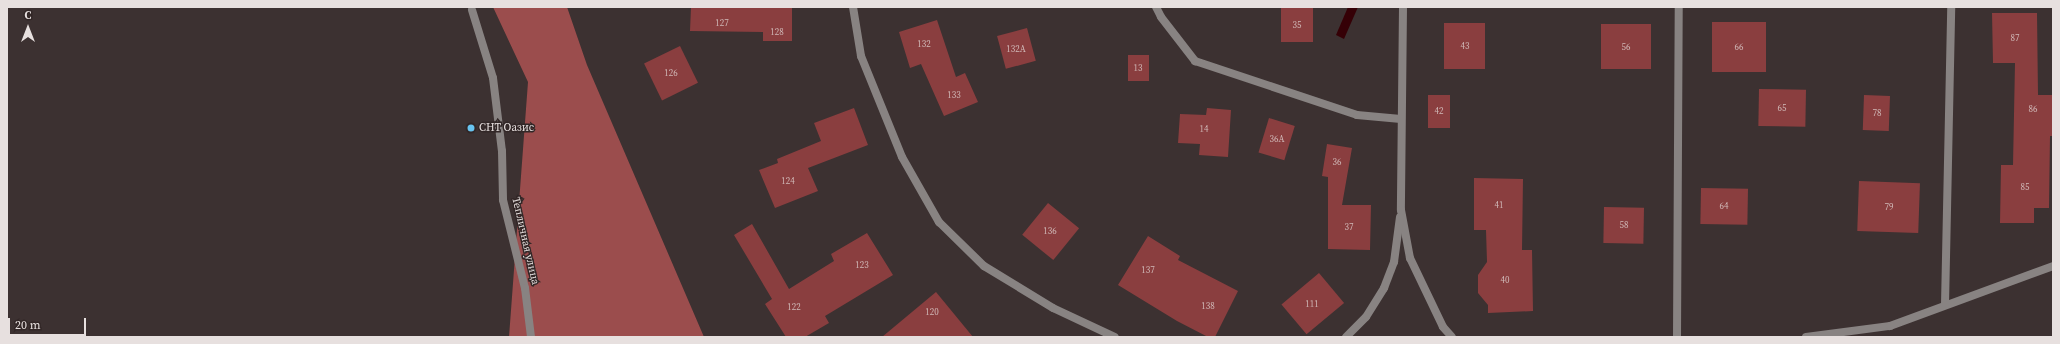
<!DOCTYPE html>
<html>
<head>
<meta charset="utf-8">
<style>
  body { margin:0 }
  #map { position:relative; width:2060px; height:344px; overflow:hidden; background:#3c3131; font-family:"Source Serif 4",serif }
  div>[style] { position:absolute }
  .forest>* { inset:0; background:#9b4d4d }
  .water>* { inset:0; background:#350006 }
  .building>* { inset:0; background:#8a3e3f; transform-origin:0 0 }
  .minor>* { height:8px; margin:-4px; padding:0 4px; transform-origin:4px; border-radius:4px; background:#888382 }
  .tertiary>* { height:8px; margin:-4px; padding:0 4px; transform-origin:4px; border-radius:4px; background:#888382 }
  .dots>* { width:11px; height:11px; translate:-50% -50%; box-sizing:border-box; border:2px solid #322727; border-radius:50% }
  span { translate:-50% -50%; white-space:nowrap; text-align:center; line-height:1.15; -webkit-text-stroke:3px #322727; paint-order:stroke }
  .number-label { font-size:9px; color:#d0b8b7 }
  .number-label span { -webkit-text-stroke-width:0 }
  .poi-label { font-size:11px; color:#e7e0df }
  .left { translate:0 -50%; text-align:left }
  .street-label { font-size:11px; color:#e7e0df }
  .frame { position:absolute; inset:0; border:8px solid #e7e0df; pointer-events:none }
  .north { position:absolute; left:8px; top:8px; width:40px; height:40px; -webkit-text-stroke:3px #322727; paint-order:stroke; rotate:0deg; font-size:11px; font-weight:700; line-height:16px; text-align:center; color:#e7e0df }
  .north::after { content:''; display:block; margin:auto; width:14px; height:18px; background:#e7e0df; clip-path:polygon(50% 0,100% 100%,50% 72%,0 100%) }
  .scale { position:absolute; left:8px; top:318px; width:78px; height:18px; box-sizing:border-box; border:2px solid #e7e0df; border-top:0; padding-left:5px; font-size:12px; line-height:14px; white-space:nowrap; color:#e7e0df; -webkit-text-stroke:3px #322727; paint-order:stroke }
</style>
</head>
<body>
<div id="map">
  <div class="forest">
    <div style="clip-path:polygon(493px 7px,567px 7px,587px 65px,704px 337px,509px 337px,528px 82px)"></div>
  </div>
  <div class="water">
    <div style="clip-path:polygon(1348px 7px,1358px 7px,1344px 39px,1336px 35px)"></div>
  </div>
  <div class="building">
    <div style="clip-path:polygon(691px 7px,792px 7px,792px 41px,763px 41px,763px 32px,690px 31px)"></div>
    <div style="left:1281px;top:7px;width:32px;height:35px"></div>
    <div style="clip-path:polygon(1992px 13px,2037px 13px,2038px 95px,2053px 95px,2053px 136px,2050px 136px,2049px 208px,2034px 208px,2034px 223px,2000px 223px,2001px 165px,2013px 165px,2015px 63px,1993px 63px)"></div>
    <div style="clip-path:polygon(937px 20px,956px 77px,965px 73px,978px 102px,944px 116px,921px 64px,910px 68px,899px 32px)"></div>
    <div style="left:1712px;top:22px;width:54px;height:50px"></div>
    <div style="left:1444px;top:23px;width:41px;height:46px"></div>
    <div style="left:1601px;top:24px;width:50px;height:45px"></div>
    <div style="left:1027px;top:28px;width:34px;height:31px;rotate:75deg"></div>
    <div style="left:680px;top:46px;width:41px;height:40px;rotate:64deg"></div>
    <div style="left:1128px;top:55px;width:21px;height:26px"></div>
    <div style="left:1759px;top:89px;width:47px;height:37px;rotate:1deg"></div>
    <div style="left:1428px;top:95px;width:22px;height:33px"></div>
    <div style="left:1864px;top:95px;width:26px;height:35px;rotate:2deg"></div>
    <div style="clip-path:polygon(854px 108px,868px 145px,808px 168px,818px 191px,775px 208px,759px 170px,778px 163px,777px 159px,821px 141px,814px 123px)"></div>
    <div style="clip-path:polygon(1207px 108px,1231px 110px,1228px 157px,1199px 155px,1200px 144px,1178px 143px,1180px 114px,1206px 115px)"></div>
    <div style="left:1269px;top:118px;width:27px;height:36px;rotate:17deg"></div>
    <div style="clip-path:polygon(1327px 144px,1352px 148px,1342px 205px,1371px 205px,1370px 250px,1328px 249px,1328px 177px,1322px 176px)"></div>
    <div style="clip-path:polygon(1474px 178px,1523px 179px,1522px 250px,1532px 250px,1533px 311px,1488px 313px,1488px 305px,1478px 293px,1478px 275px,1487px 262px,1486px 230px,1474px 230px)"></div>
    <div style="left:1859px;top:181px;width:61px;height:50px;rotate:2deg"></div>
    <div style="left:1701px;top:188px;width:47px;height:36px;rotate:1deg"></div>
    <div style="left:1048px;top:203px;width:40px;height:41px;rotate:39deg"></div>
    <div style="left:1604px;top:207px;width:40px;height:36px;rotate:1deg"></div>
    <div style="clip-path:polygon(752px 224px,789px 289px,834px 261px,831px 254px,867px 233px,893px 275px,825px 316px,829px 323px,805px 337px,786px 337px,765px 304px,772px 299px,734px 235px)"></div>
    <div style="clip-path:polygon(1148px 236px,1180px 256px,1178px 260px,1238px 291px,1215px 337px,1208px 337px,1177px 321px,1118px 285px)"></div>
    <div style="left:1319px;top:273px;width:39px;height:49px;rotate:50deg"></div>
    <div style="clip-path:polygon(936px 292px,973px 337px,882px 337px)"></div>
  </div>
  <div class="minor">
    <div style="left:853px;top:7px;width:50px;rotate:80.7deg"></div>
    <div style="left:861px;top:56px;width:109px;rotate:67.9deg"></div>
    <div style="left:902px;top:157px;width:75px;rotate:60.4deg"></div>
    <div style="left:939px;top:222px;width:63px;rotate:44.4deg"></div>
    <div style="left:984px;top:266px;width:81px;rotate:31.3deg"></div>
    <div style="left:1053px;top:308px;width:68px;rotate:25.1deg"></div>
    <div style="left:1156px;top:7px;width:11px;rotate:63deg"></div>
    <div style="left:1161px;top:17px;width:56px;rotate:52.3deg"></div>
    <div style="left:1195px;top:61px;width:171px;rotate:18.4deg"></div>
    <div style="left:1357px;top:115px;width:44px;rotate:5.2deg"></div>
    <div style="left:1403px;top:7px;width:203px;rotate:90.6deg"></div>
    <div style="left:1401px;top:210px;width:49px;rotate:79.4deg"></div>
    <div style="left:1410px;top:258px;width:76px;rotate:64.4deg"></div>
    <div style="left:1443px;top:327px;width:13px;rotate:48deg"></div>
    <div style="left:1945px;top:305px;width:298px;rotate:-88.8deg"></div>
    <div style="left:1346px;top:337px;width:28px;rotate:-45deg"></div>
    <div style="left:1366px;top:317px;width:34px;rotate:-58deg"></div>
    <div style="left:1384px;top:288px;width:28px;rotate:-69deg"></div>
    <div style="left:1394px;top:262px;width:45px;rotate:-82.4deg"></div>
    <div style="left:1677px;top:337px;width:330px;rotate:-89.7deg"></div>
    <div style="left:1806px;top:337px;width:85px;rotate:-7.5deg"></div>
    <div style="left:1890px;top:326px;width:174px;rotate:-20.2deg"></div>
  </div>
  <div class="tertiary">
    <div style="left:472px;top:10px;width:71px;rotate:72.8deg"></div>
    <div style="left:493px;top:78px;width:74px;rotate:83deg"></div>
    <div style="left:502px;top:151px;width:49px;rotate:88.8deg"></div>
    <div style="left:503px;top:200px;width:91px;rotate:76deg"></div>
    <div style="left:525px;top:288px;width:49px;rotate:83deg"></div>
  </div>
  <div class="dots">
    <div style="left:471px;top:128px;background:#68c4f0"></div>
  </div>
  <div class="number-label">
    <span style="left:722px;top:23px">127</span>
    <span style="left:1297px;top:25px">35</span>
    <span style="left:777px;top:32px">128</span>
    <span style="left:2015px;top:38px">87</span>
    <span style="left:924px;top:44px">132</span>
    <span style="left:1465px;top:46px">43</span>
    <span style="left:1626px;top:47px">56</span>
    <span style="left:1739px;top:47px">66</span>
    <span style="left:1016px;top:49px">132А</span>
    <span style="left:1138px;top:68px">13</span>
    <span style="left:671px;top:73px">126</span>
    <span style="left:954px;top:95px">133</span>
    <span style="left:1782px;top:108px">65</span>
    <span style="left:2033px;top:109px">86</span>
    <span style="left:1439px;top:111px">42</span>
    <span style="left:1877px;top:113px">78</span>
    <span style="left:1204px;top:129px">14</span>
    <span style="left:1277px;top:139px">36А</span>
    <span style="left:1337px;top:162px">36</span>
    <span style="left:788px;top:181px">124</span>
    <span style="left:2025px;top:187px">85</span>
    <span style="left:1499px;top:205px">41</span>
    <span style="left:1724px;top:206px">64</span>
    <span style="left:1889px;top:207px">79</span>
    <span style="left:1624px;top:225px">58</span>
    <span style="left:1349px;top:227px">37</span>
    <span style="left:1050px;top:231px">136</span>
    <span style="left:862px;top:265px">123</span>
    <span style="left:1148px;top:270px">137</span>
    <span style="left:1505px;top:280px">40</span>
    <span style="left:1312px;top:304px">111</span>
    <span style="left:1208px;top:306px">138</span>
    <span style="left:794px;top:307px">122</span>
    <span style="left:932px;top:312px">120</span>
  </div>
  <div class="poi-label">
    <span class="left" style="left:479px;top:128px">СНТ Оазис</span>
  </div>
  <div class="street-label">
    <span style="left:525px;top:241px;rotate:77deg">Тепличная улица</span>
  </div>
  <div class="frame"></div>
  <div class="north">С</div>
  <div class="scale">20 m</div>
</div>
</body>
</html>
